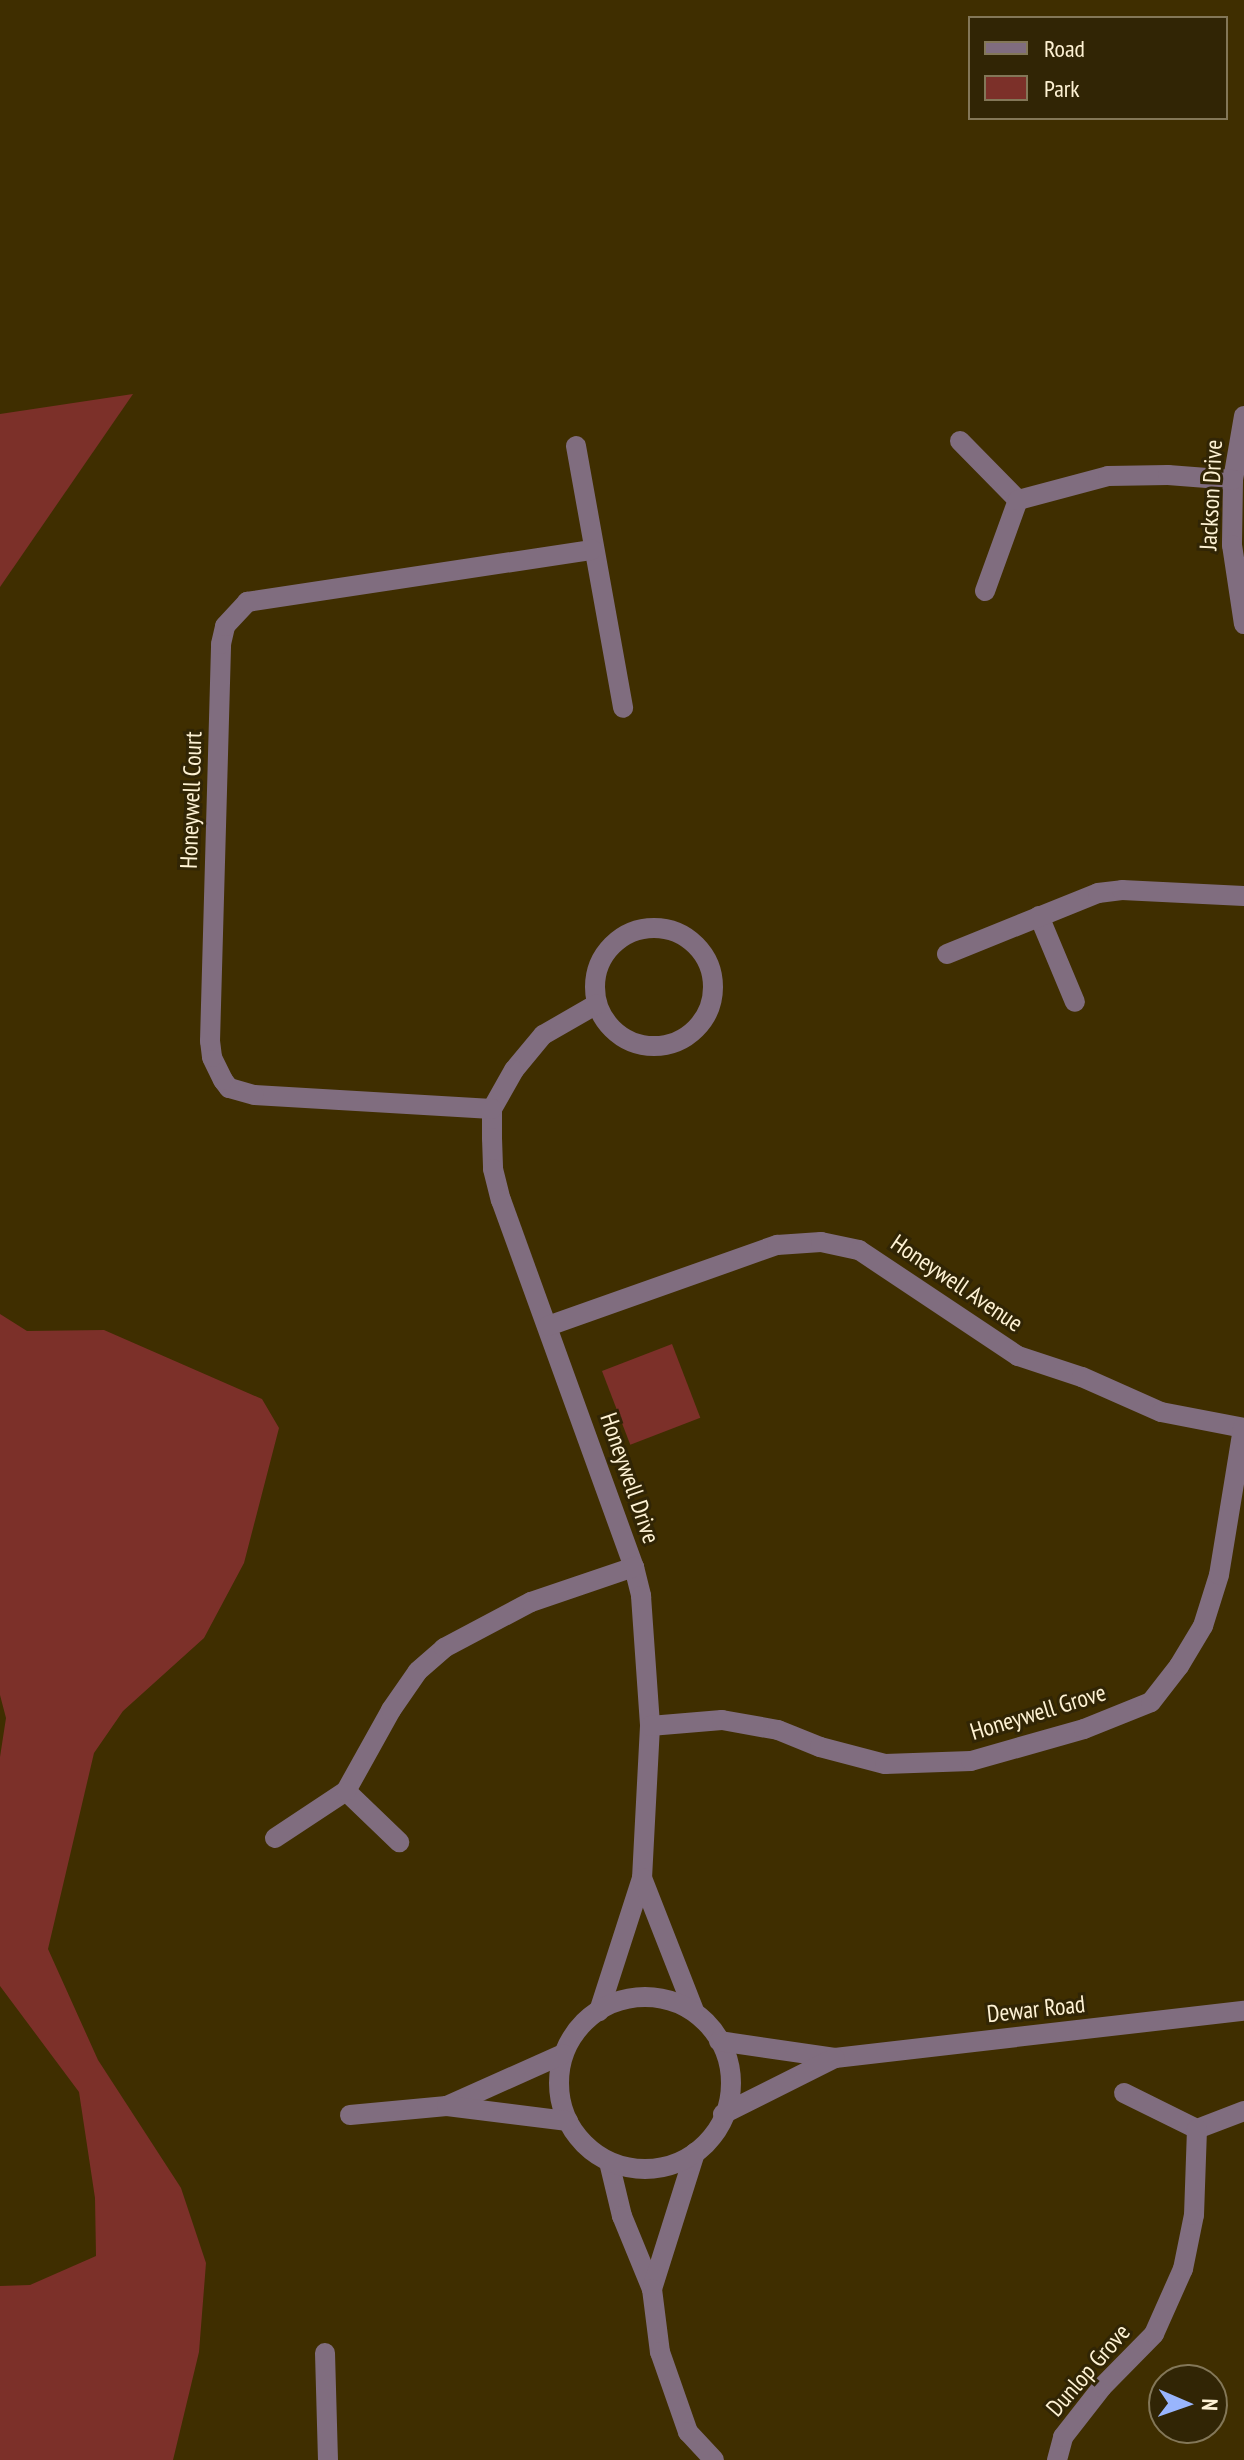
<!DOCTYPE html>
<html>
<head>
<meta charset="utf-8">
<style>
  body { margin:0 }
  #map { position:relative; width:1244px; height:2460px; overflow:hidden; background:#3f2e00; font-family:"PT Sans Narrow",sans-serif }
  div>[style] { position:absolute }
  .green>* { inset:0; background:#7c3029; transform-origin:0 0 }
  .minor>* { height:20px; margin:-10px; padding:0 10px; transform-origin:10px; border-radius:10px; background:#806d7f }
  .minor>.ring { margin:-10px; padding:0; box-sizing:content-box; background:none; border:20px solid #806d7f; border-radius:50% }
  .tertiary>* { height:20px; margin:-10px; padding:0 10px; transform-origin:10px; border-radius:10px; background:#806d7f }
  .tertiary>.ring { margin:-10px; padding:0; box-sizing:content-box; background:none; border:20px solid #806d7f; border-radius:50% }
  span { translate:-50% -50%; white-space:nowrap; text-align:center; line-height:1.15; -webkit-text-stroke:6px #312505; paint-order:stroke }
  .street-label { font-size:24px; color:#fef2d4 }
  .legend { position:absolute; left:968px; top:16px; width:260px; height:104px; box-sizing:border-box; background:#312505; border:2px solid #837758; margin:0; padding:10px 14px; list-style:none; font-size:24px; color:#fef2d4 }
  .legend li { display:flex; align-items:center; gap:16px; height:40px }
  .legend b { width:40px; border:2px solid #837758 }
  .north { position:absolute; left:1148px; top:2364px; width:80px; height:80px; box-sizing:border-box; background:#312505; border:2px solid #837758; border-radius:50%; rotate:92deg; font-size:22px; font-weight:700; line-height:32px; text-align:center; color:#fef2d4 }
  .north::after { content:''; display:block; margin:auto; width:28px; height:36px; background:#99b5fd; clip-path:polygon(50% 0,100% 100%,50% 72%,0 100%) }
</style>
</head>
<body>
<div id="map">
  <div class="green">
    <div style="clip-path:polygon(133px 394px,51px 513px,0 587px,0 414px)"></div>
    <div style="clip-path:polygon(0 1314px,27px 1331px,104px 1330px,262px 1399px,279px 1428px,244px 1563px,204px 1638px,123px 1711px,94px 1753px,48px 1949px,98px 2060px,181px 2188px,206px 2263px,199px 2352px,173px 2460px,0 2460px,0 2286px,30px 2285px,96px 2256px,95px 2198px,79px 2092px,0 1986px,0 1757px,6px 1718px,0 1695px)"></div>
    <div style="left:672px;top:1344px;width:79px;height:75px;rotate:69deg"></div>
  </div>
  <div class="minor">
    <div style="left:1244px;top:416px;width:65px;rotate:99.8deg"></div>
    <div style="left:1233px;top:480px;width:65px;rotate:90.9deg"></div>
    <div style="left:1232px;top:545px;width:80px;rotate:81.4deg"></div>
    <div style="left:960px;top:441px;width:83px;rotate:45.5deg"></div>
    <div style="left:576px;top:446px;width:266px;rotate:79.8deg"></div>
    <div style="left:985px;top:591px;width:97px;rotate:-70.1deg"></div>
    <div style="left:1018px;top:500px;width:93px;rotate:-14.9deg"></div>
    <div style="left:1108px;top:476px;width:60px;rotate:-1deg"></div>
    <div style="left:1168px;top:475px;width:65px;rotate:4.4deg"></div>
    <div style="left:1039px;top:916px;width:93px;rotate:67.3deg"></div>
    <div class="ring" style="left:595px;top:928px;width:98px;height:98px"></div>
    <div style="left:947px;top:954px;width:163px;rotate:-22deg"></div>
    <div style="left:1098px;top:893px;width:24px;rotate:-7deg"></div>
    <div style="left:1122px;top:890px;width:122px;rotate:2.8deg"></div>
    <div style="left:597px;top:1004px;width:62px;rotate:150.1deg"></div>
    <div style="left:543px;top:1035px;width:45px;rotate:129.6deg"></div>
    <div style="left:514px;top:1070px;width:45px;rotate:119.4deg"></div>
    <div style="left:492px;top:1109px;width:29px;rotate:90deg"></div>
    <div style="left:492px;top:1138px;width:31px;rotate:88deg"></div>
    <div style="left:493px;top:1169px;width:32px;rotate:76deg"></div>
    <div style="left:501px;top:1200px;width:390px;rotate:70.1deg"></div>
    <div style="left:634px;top:1567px;width:30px;rotate:76deg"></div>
    <div style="left:641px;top:1596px;width:130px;rotate:86deg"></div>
    <div style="left:650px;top:1726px;width:152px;rotate:93deg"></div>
    <div style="left:642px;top:1878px;width:140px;rotate:107.9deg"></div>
    <div style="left:492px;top:1109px;width:238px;rotate:-176.6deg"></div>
    <div style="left:254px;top:1095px;width:26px;rotate:-164deg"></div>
    <div style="left:229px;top:1088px;width:10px;rotate:-127deg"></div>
    <div style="left:223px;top:1080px;width:25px;rotate:-116deg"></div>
    <div style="left:212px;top:1057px;width:16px;rotate:-97deg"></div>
    <div style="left:210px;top:1041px;width:397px;rotate:-88.4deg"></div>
    <div style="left:221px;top:644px;width:18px;rotate:-77deg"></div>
    <div style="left:225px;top:626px;width:33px;rotate:-47deg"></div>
    <div style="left:247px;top:602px;width:349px;rotate:-8.6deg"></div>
    <div style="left:548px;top:1326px;width:243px;rotate:-19.5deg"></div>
    <div style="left:777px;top:1245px;width:44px;rotate:-3.9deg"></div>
    <div style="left:821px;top:1242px;width:39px;rotate:12deg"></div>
    <div style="left:859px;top:1250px;width:191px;rotate:33.7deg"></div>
    <div style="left:1018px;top:1356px;width:67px;rotate:18.2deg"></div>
    <div style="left:1082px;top:1377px;width:86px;rotate:23.9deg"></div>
    <div style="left:1161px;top:1412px;width:85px;rotate:10.9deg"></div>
    <div style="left:650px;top:1726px;width:72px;rotate:-4.8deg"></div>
    <div style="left:722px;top:1720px;width:57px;rotate:10.1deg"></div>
    <div style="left:778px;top:1730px;width:45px;rotate:22deg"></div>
    <div style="left:820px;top:1747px;width:67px;rotate:14.7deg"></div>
    <div style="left:885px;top:1764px;width:86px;rotate:-2deg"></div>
    <div style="left:971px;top:1761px;width:117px;rotate:-15.8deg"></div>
    <div style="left:1084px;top:1729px;width:72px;rotate:-21.9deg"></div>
    <div style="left:1151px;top:1702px;width:46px;rotate:-52.1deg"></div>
    <div style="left:1179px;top:1666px;width:47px;rotate:-59deg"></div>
    <div style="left:1203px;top:1626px;width:53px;rotate:-72.6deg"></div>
    <div style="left:1219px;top:1575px;width:149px;rotate:-80.7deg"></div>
    <div style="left:346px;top:1791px;width:74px;rotate:43.9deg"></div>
    <div style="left:275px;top:1838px;width:85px;rotate:-33.5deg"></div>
    <div style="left:346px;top:1791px;width:93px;rotate:-60.9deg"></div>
    <div style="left:391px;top:1710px;width:47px;rotate:-55.3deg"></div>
    <div style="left:418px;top:1671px;width:35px;rotate:-41deg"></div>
    <div style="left:444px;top:1648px;width:98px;rotate:-27.9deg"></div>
    <div style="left:531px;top:1602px;width:109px;rotate:-18.8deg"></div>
    <div style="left:642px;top:1878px;width:143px;rotate:68.6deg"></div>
    <div style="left:1124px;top:2093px;width:81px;rotate:26.3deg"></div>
    <div style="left:1197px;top:2129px;width:50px;rotate:-21deg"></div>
    <div style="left:609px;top:2162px;width:56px;rotate:76.5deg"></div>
    <div style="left:622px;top:2216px;width:79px;rotate:67.7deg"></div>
    <div style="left:652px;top:2289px;width:143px;rotate:-72.5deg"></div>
    <div style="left:652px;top:2289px;width:64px;rotate:82.8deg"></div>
    <div style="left:660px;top:2352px;width:85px;rotate:70.7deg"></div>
    <div style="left:688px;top:2432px;width:38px;rotate:47deg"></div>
    <div style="left:325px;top:2353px;width:107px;rotate:88.4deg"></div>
    <div style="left:1057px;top:2460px;width:24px;rotate:-75deg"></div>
    <div style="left:1063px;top:2437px;width:63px;rotate:-52deg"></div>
    <div style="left:1102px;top:2387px;width:74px;rotate:-45.5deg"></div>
    <div style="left:1154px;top:2334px;width:71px;rotate:-66deg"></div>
    <div style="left:1183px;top:2269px;width:55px;rotate:-78.5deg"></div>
    <div style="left:1194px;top:2215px;width:86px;rotate:-88deg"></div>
  </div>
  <div class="tertiary">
    <div class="ring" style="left:559px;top:1997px;width:152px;height:152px"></div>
    <div style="left:719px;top:2041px;width:117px;rotate:8.3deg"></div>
    <div style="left:835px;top:2058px;width:412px;rotate:-6.6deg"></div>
    <div style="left:447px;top:2106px;width:127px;rotate:-24.1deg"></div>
    <div style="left:723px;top:2114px;width:125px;rotate:-26.6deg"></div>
    <div style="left:350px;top:2115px;width:97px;rotate:-5.3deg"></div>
    <div style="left:447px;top:2106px;width:122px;rotate:7.1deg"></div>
  </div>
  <div class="street-label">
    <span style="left:1211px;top:495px;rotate:-87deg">Jackson Drive</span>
    <span style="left:191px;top:800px;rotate:-88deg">Honeywell Court</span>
    <span style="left:957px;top:1283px;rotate:34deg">Honeywell Avenue</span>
    <span style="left:630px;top:1478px;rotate:71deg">Honeywell Drive</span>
    <span style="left:1038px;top:1712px;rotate:-17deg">Honeywell Grove</span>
    <span style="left:1036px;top:2009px;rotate:-6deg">Dewar Road</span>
    <span style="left:1088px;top:2370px;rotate:-49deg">Dunlop Grove</span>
  </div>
  <ul class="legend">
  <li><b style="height:10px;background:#806d7f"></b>Road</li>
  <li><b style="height:22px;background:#7c3029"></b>Park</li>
  </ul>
  <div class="north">N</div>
</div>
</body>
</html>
